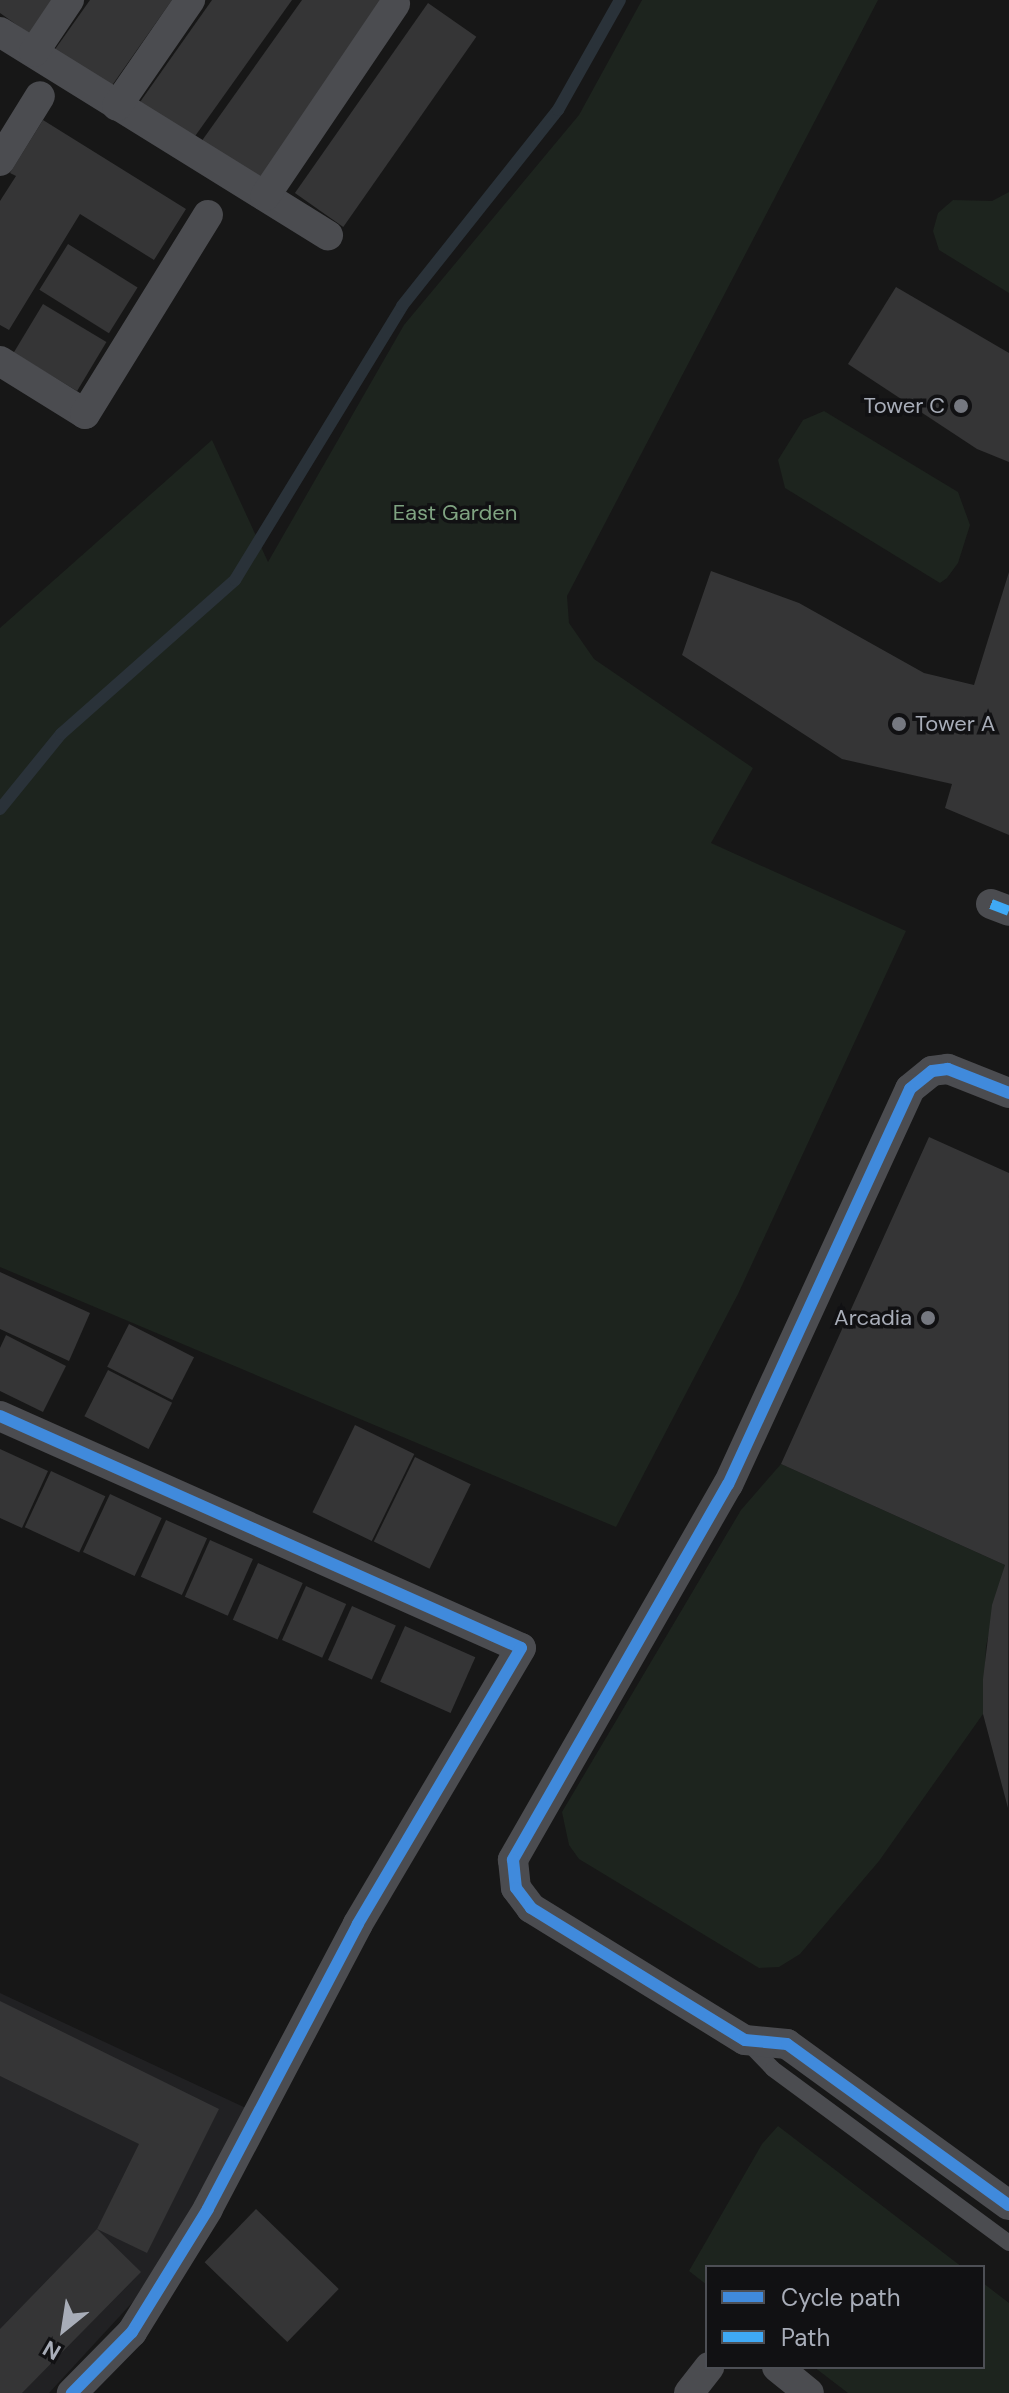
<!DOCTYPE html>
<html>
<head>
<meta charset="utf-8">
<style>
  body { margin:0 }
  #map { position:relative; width:1009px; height:2393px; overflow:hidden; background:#171717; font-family:"DM Sans",sans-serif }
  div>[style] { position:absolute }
  .built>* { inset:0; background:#212123 }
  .green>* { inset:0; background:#1d241e }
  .stream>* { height:12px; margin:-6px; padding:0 6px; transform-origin:6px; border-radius:6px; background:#2a3239 }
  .building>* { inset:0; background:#353536; transform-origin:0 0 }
  .lane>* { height:16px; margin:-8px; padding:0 8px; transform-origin:8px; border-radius:8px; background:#4b4c50 }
  .street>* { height:30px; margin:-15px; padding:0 15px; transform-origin:15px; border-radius:15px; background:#4b4c50 }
  .quiet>* { height:10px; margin-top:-5px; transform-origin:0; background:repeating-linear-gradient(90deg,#3fa9f5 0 20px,transparent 0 30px) }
  .cycleway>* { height:12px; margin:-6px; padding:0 6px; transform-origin:6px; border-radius:6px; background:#408adc }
  .dots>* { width:22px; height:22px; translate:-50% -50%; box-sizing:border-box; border:4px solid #111113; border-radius:50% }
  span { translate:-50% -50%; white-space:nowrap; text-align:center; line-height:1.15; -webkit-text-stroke:7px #111113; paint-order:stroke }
  .poi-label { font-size:22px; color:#a8adb8 }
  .right { translate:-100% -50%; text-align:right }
  .left { translate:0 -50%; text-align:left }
  .park-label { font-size:22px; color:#7fa381 }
  .legend { position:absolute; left:705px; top:2265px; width:280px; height:104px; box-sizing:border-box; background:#111113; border:2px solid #4d4f55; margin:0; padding:10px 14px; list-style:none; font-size:24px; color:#a8adb8 }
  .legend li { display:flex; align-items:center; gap:16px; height:40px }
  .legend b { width:40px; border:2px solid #4d4f55 }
  .north { position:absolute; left:24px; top:2289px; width:80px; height:80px; -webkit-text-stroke:6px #111113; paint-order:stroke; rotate:210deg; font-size:22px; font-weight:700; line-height:32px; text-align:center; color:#a8adb8 }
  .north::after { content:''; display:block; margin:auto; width:28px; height:36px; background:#a8adb8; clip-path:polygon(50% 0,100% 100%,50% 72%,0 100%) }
</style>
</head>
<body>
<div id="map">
  <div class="built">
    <div style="clip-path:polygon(0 1993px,248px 2109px,154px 2279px,49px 2393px,0 2393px)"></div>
  </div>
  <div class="green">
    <div style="clip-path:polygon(642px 0,878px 0,567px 596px,569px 623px,594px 659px,753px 768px,711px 843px,906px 931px,738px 1294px,616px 1527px,0 1267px,0 628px,212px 440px,268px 562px,404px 325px,579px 115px)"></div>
    <div style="clip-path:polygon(1009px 192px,1009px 293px,939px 250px,933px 231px,938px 213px,953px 200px,992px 201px)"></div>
    <div style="clip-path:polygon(824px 411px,958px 492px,970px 525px,958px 563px,947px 578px,940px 583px,785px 488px,778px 460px,803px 420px)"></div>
    <div style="clip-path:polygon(781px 1464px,1005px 1565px,986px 1646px,983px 1714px,879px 1861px,800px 1954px,779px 1967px,759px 1968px,579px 1859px,569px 1845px,562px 1812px,741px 1510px)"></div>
    <div style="clip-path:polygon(778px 2126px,962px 2267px,707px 2267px,707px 2285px,689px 2271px,762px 2144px)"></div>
    <div style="clip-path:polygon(983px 2283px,1009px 2303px,1009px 2393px,848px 2393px,814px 2367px,983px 2367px)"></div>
  </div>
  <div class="stream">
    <div style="left:0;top:809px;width:97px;rotate:-50.9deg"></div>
    <div style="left:61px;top:734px;width:232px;rotate:-41.5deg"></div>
    <div style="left:235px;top:580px;width:321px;rotate:-58.6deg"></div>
    <div style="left:402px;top:306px;width:251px;rotate:-51.5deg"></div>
    <div style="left:558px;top:110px;width:126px;rotate:-60.6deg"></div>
  </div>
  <div class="building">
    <div style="clip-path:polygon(0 0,56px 0,31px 35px,0 13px)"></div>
    <div style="clip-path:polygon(90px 0,172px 0,106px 94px,51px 55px)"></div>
    <div style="clip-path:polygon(212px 0,292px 0,193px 139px,140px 102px)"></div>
    <div style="clip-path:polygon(302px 0,388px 0,259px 183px,201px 142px)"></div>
    <div style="left:428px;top:3px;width:59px;height:232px;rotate:35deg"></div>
    <div style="clip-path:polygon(43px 120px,186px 209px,154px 260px,80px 214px,9px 330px,0 325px,0 201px,16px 176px,10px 173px)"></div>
    <div style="left:68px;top:244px;width:82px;height:54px;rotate:32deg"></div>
    <div style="clip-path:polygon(896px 287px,1009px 353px,1009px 462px,977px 449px,848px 364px)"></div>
    <div style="left:43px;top:304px;width:74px;height:57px;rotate:31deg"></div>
    <div style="clip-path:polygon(711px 571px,799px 603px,924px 673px,974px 685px,1009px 572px,1009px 835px,945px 808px,952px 784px,842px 759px,682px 655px)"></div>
    <div style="clip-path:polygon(929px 1137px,1009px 1173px,1008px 1808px,983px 1714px,983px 1679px,992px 1605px,1005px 1565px,781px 1464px)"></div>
    <div style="clip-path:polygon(0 1272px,90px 1313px,69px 1361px,0 1329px)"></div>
    <div style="left:129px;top:1324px;width:73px;height:48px;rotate:27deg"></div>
    <div style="clip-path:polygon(6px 1335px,66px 1366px,43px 1412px,0 1391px,0 1348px)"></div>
    <div style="left:108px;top:1370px;width:72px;height:52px;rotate:27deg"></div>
    <div style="left:355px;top:1425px;width:66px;height:97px;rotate:26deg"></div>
    <div style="clip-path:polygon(0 1449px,48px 1471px,22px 1528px,0 1518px)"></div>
    <div style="left:415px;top:1457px;width:62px;height:94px;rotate:26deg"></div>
    <div style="left:51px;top:1471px;width:60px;height:62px;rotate:25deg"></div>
    <div style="left:110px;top:1494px;width:57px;height:64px;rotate:25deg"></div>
    <div style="left:166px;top:1520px;width:45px;height:62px;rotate:24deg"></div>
    <div style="left:210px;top:1540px;width:47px;height:62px;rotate:24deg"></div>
    <div style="left:258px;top:1563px;width:49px;height:62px;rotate:24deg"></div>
    <div style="left:306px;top:1586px;width:44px;height:59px;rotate:24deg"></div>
    <div style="left:352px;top:1606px;width:48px;height:59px;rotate:24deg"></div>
    <div style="left:405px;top:1626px;width:77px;height:61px;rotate:24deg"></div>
    <div style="clip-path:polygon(0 2001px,219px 2109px,147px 2253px,97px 2229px,139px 2144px,0 2076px)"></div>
    <div style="left:256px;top:2209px;width:115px;height:74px;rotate:44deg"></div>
    <div style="clip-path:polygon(97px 2229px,141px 2272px,22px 2393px,0 2393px,0 2329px)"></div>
  </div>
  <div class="lane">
    <div style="left:747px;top:2042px;width:37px;rotate:46deg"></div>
    <div style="left:773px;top:2069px;width:293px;rotate:36.4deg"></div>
  </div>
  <div class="street">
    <div style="left:0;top:32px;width:386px;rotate:31.8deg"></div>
    <div style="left:34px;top:52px;width:63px;rotate:-56.1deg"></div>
    <div style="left:117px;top:106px;width:129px;rotate:-55.4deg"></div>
    <div style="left:0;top:161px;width:76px;rotate:-58.4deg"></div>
    <div style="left:265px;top:196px;width:232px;rotate:-55.9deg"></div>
    <div style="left:0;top:361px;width:100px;rotate:31.9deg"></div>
    <div style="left:85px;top:414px;width:234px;rotate:-58.3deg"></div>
    <div style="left:991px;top:904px;width:19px;rotate:21deg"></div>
    <div style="left:1009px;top:1093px;width:66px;rotate:-158.5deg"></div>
    <div style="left:948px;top:1069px;width:16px;rotate:173deg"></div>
    <div style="left:932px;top:1071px;width:28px;rotate:141deg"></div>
    <div style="left:910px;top:1089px;width:435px;rotate:114.7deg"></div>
    <div style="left:728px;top:1484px;width:433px;rotate:119.8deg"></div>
    <div style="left:513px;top:1860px;width:28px;rotate:84deg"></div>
    <div style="left:516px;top:1888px;width:25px;rotate:53deg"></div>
    <div style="left:531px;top:1908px;width:251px;rotate:31.7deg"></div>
    <div style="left:745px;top:2040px;width:42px;rotate:5.4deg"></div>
    <div style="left:787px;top:2044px;width:274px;rotate:36deg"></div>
    <div style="left:0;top:1416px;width:570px;rotate:24deg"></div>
    <div style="left:521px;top:1648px;width:321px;rotate:120.6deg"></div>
    <div style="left:358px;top:1924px;width:322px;rotate:117.8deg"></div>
    <div style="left:208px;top:2209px;width:145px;rotate:121.7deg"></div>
    <div style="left:132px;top:2332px;width:86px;rotate:134.5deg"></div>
    <div style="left:777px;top:2367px;width:41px;rotate:39.1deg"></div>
    <div style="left:689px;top:2393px;width:33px;rotate:-52deg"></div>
  </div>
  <div class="quiet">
    <div style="left:991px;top:904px;width:19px;rotate:21deg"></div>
  </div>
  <div class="cycleway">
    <div style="left:1009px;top:1093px;width:66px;rotate:-158.5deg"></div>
    <div style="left:948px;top:1069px;width:16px;rotate:173deg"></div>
    <div style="left:932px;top:1071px;width:28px;rotate:141deg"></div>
    <div style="left:910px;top:1089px;width:435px;rotate:114.7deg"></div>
    <div style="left:728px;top:1484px;width:433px;rotate:119.8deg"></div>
    <div style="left:513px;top:1860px;width:28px;rotate:84deg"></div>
    <div style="left:516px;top:1888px;width:25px;rotate:53deg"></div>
    <div style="left:531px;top:1908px;width:251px;rotate:31.7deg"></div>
    <div style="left:745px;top:2040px;width:42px;rotate:5.4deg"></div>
    <div style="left:787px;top:2044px;width:274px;rotate:36deg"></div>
    <div style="left:0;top:1416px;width:570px;rotate:24deg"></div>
    <div style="left:521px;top:1648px;width:321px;rotate:120.6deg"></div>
    <div style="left:358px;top:1924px;width:322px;rotate:117.8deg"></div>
    <div style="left:208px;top:2209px;width:145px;rotate:121.7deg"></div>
    <div style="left:132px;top:2332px;width:86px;rotate:134.5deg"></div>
  </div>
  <div class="dots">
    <div style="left:961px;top:406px;background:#757880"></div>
    <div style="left:899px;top:724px;background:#757880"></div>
    <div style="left:928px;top:1318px;background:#757880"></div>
  </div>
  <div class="poi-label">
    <span class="right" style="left:945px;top:406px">Tower C</span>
    <span class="left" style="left:915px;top:724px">Tower A</span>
    <span class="right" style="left:912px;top:1318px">Arcadia</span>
  </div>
  <div class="park-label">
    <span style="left:455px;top:513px">East Garden</span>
  </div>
  <ul class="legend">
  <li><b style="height:10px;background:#408adc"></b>Cycle path</li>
  <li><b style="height:10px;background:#3fa9f5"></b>Path</li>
  </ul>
  <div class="north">N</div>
</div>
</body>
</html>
